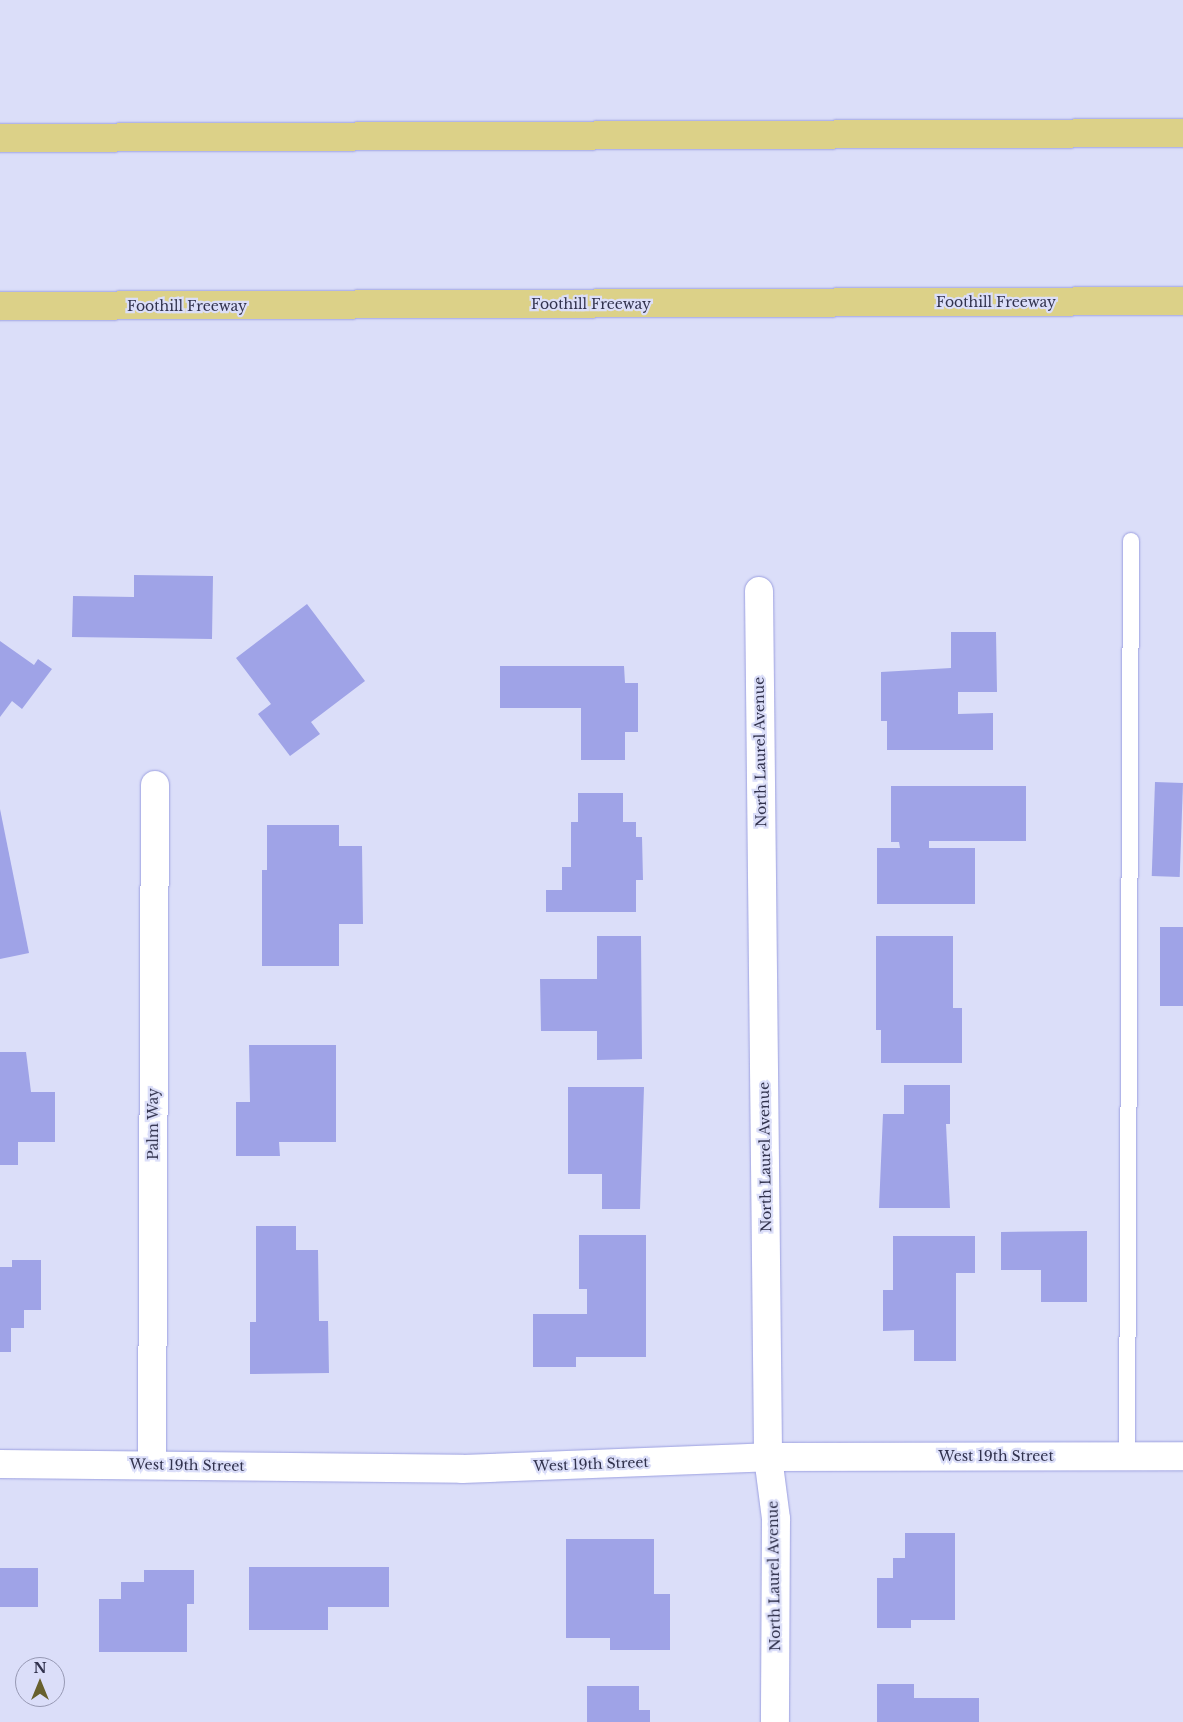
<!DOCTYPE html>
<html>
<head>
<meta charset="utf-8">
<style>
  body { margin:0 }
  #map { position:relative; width:1183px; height:1722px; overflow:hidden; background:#dbdef9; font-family:"Libre Baskerville",serif }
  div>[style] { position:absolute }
  .building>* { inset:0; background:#9fa3e7; transform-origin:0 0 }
  .roads { filter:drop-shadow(0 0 1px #9ca0e0) drop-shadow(0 0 1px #9ca0e0) }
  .lane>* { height:16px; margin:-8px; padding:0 8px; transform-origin:8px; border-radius:8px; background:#fff }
  .street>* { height:28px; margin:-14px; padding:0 14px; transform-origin:14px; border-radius:14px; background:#fff }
  .secondary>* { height:28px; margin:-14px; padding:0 14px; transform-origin:14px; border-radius:14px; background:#fff }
  .highway>* { height:28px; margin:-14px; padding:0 14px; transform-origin:14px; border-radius:14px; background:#dcd188 }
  span { translate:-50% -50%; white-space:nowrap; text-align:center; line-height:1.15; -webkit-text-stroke:4.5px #dbdef9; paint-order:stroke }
  .street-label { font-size:14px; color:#31324d }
  .north { position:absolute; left:15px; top:1657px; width:50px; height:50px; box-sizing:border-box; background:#dbdef9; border:1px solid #9799b4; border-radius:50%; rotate:0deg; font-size:14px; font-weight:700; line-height:20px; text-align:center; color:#31324d }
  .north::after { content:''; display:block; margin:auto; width:18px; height:22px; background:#68612e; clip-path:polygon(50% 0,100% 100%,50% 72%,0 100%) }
</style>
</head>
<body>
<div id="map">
  <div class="building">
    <div style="clip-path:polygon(134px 575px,213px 576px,212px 639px,72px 637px,73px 596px,134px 597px)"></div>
    <div style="clip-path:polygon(307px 604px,365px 681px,311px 722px,320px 734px,290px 756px,258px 714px,271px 704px,236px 658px)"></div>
    <div style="clip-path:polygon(951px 632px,996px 632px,997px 692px,958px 692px,958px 714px,993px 713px,993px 750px,887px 750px,887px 721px,881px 721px,881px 672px,951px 668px)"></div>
    <div style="clip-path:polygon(0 641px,34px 665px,38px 659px,52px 669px,22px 709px,12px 701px,0 717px)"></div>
    <div style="clip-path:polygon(500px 666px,624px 666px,625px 683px,638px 683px,638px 732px,625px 732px,625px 760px,581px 760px,581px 708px,500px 708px)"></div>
    <div style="left:1155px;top:782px;width:28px;height:94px;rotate:2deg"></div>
    <div style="clip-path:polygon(891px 786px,1026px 786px,1026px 841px,929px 841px,929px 848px,975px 848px,975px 904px,877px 904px,877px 848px,900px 848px,899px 842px,891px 842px)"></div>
    <div style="clip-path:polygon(578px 793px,623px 793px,623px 822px,636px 822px,636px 837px,642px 837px,643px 880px,636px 880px,636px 912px,546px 912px,546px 890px,562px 890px,562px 867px,571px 867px,571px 822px,578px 822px)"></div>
    <div style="clip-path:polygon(0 809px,29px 953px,0 959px)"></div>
    <div style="clip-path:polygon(267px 825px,339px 825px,339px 846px,362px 846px,363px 924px,339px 924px,339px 966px,262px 966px,262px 870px,267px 870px)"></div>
    <div style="left:1160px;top:927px;width:23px;height:79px"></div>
    <div style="clip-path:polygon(597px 936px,641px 936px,642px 1059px,597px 1060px,597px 1031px,541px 1031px,540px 979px,597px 979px)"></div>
    <div style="clip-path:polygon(876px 936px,953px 936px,953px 1008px,962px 1008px,962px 1063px,881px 1063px,881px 1030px,876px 1030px)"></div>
    <div style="clip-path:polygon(249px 1045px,336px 1045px,336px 1142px,279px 1142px,280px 1156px,236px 1156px,236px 1102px,250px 1102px)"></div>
    <div style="clip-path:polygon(0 1052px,26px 1052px,31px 1092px,55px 1092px,55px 1142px,18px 1142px,18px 1165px,0 1165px)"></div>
    <div style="clip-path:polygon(904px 1085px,950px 1085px,950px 1124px,946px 1124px,950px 1208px,879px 1208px,883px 1114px,904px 1114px)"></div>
    <div style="clip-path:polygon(568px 1087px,644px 1087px,640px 1209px,602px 1209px,602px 1174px,568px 1174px)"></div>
    <div style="clip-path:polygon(256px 1226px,296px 1226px,296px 1250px,318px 1250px,319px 1321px,328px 1321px,329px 1373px,250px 1374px,250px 1322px,256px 1322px)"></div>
    <div style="clip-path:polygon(1087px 1231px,1087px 1302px,1041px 1302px,1041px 1270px,1001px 1270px,1001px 1232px)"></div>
    <div style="clip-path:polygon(579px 1235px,646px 1235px,646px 1357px,576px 1357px,576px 1367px,533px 1367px,533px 1314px,587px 1314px,587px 1289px,579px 1289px)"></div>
    <div style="clip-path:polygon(893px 1236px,975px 1236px,975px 1273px,956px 1273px,956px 1361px,914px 1361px,914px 1330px,883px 1331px,883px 1290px,893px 1290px)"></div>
    <div style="clip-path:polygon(12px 1260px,41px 1260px,41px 1310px,24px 1310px,24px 1328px,11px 1328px,11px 1352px,0 1352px,0 1267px,12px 1267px)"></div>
    <div style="clip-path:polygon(905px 1533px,955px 1533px,955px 1620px,911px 1620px,911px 1628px,877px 1628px,877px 1578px,893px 1578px,893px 1558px,905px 1558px)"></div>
    <div style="clip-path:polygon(566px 1539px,654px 1539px,654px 1594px,670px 1594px,670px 1650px,610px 1650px,610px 1638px,566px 1638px)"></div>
    <div style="clip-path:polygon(249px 1567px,389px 1567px,389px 1607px,328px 1607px,328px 1630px,249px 1630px)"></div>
    <div style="left:0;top:1568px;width:38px;height:39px"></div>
    <div style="clip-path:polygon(144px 1570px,194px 1570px,194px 1604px,187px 1604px,187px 1652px,99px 1652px,99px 1599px,121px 1599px,121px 1582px,144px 1582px)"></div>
    <div style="clip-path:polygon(877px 1684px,914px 1684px,914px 1698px,979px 1698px,979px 1722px,877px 1722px)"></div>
    <div style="clip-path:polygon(587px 1686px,639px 1686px,639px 1710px,650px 1710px,650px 1722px,587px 1722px)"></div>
  </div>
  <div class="roads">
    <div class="lane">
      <div style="left:1127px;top:1456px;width:915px;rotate:-89.75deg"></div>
    </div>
    <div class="street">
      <div style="left:759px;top:591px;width:866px;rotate:89.4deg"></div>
      <div style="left:768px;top:1457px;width:63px;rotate:82.6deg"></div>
      <div style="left:776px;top:1519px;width:203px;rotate:90.3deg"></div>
      <div style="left:152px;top:1464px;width:679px;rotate:-89.75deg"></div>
    </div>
    <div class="secondary">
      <div style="left:0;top:1464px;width:462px;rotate:0.6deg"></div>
      <div style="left:462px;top:1469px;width:306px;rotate:-2.2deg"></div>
      <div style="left:768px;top:1457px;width:415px;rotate:-0.1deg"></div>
    </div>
    <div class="highway">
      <div style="left:0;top:138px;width:1183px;rotate:-0.24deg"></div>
      <div style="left:0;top:306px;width:1183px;rotate:-0.24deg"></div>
    </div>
  </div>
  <div class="street-label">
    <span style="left:996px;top:302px">Foothill Freeway</span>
    <span style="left:591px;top:304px">Foothill Freeway</span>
    <span style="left:187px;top:306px">Foothill Freeway</span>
    <span style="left:760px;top:752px;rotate:-91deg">North Laurel Avenue</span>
    <span style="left:153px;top:1124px;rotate:-90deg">Palm Way</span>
    <span style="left:765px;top:1157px;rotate:-91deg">North Laurel Avenue</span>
    <span style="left:996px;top:1456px">West 19th Street</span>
    <span style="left:591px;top:1464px;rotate:-2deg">West 19th Street</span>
    <span style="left:187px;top:1465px;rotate:1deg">West 19th Street</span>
    <span style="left:774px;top:1576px;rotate:-91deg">North Laurel Avenue</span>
  </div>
  <div class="north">N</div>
</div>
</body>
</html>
